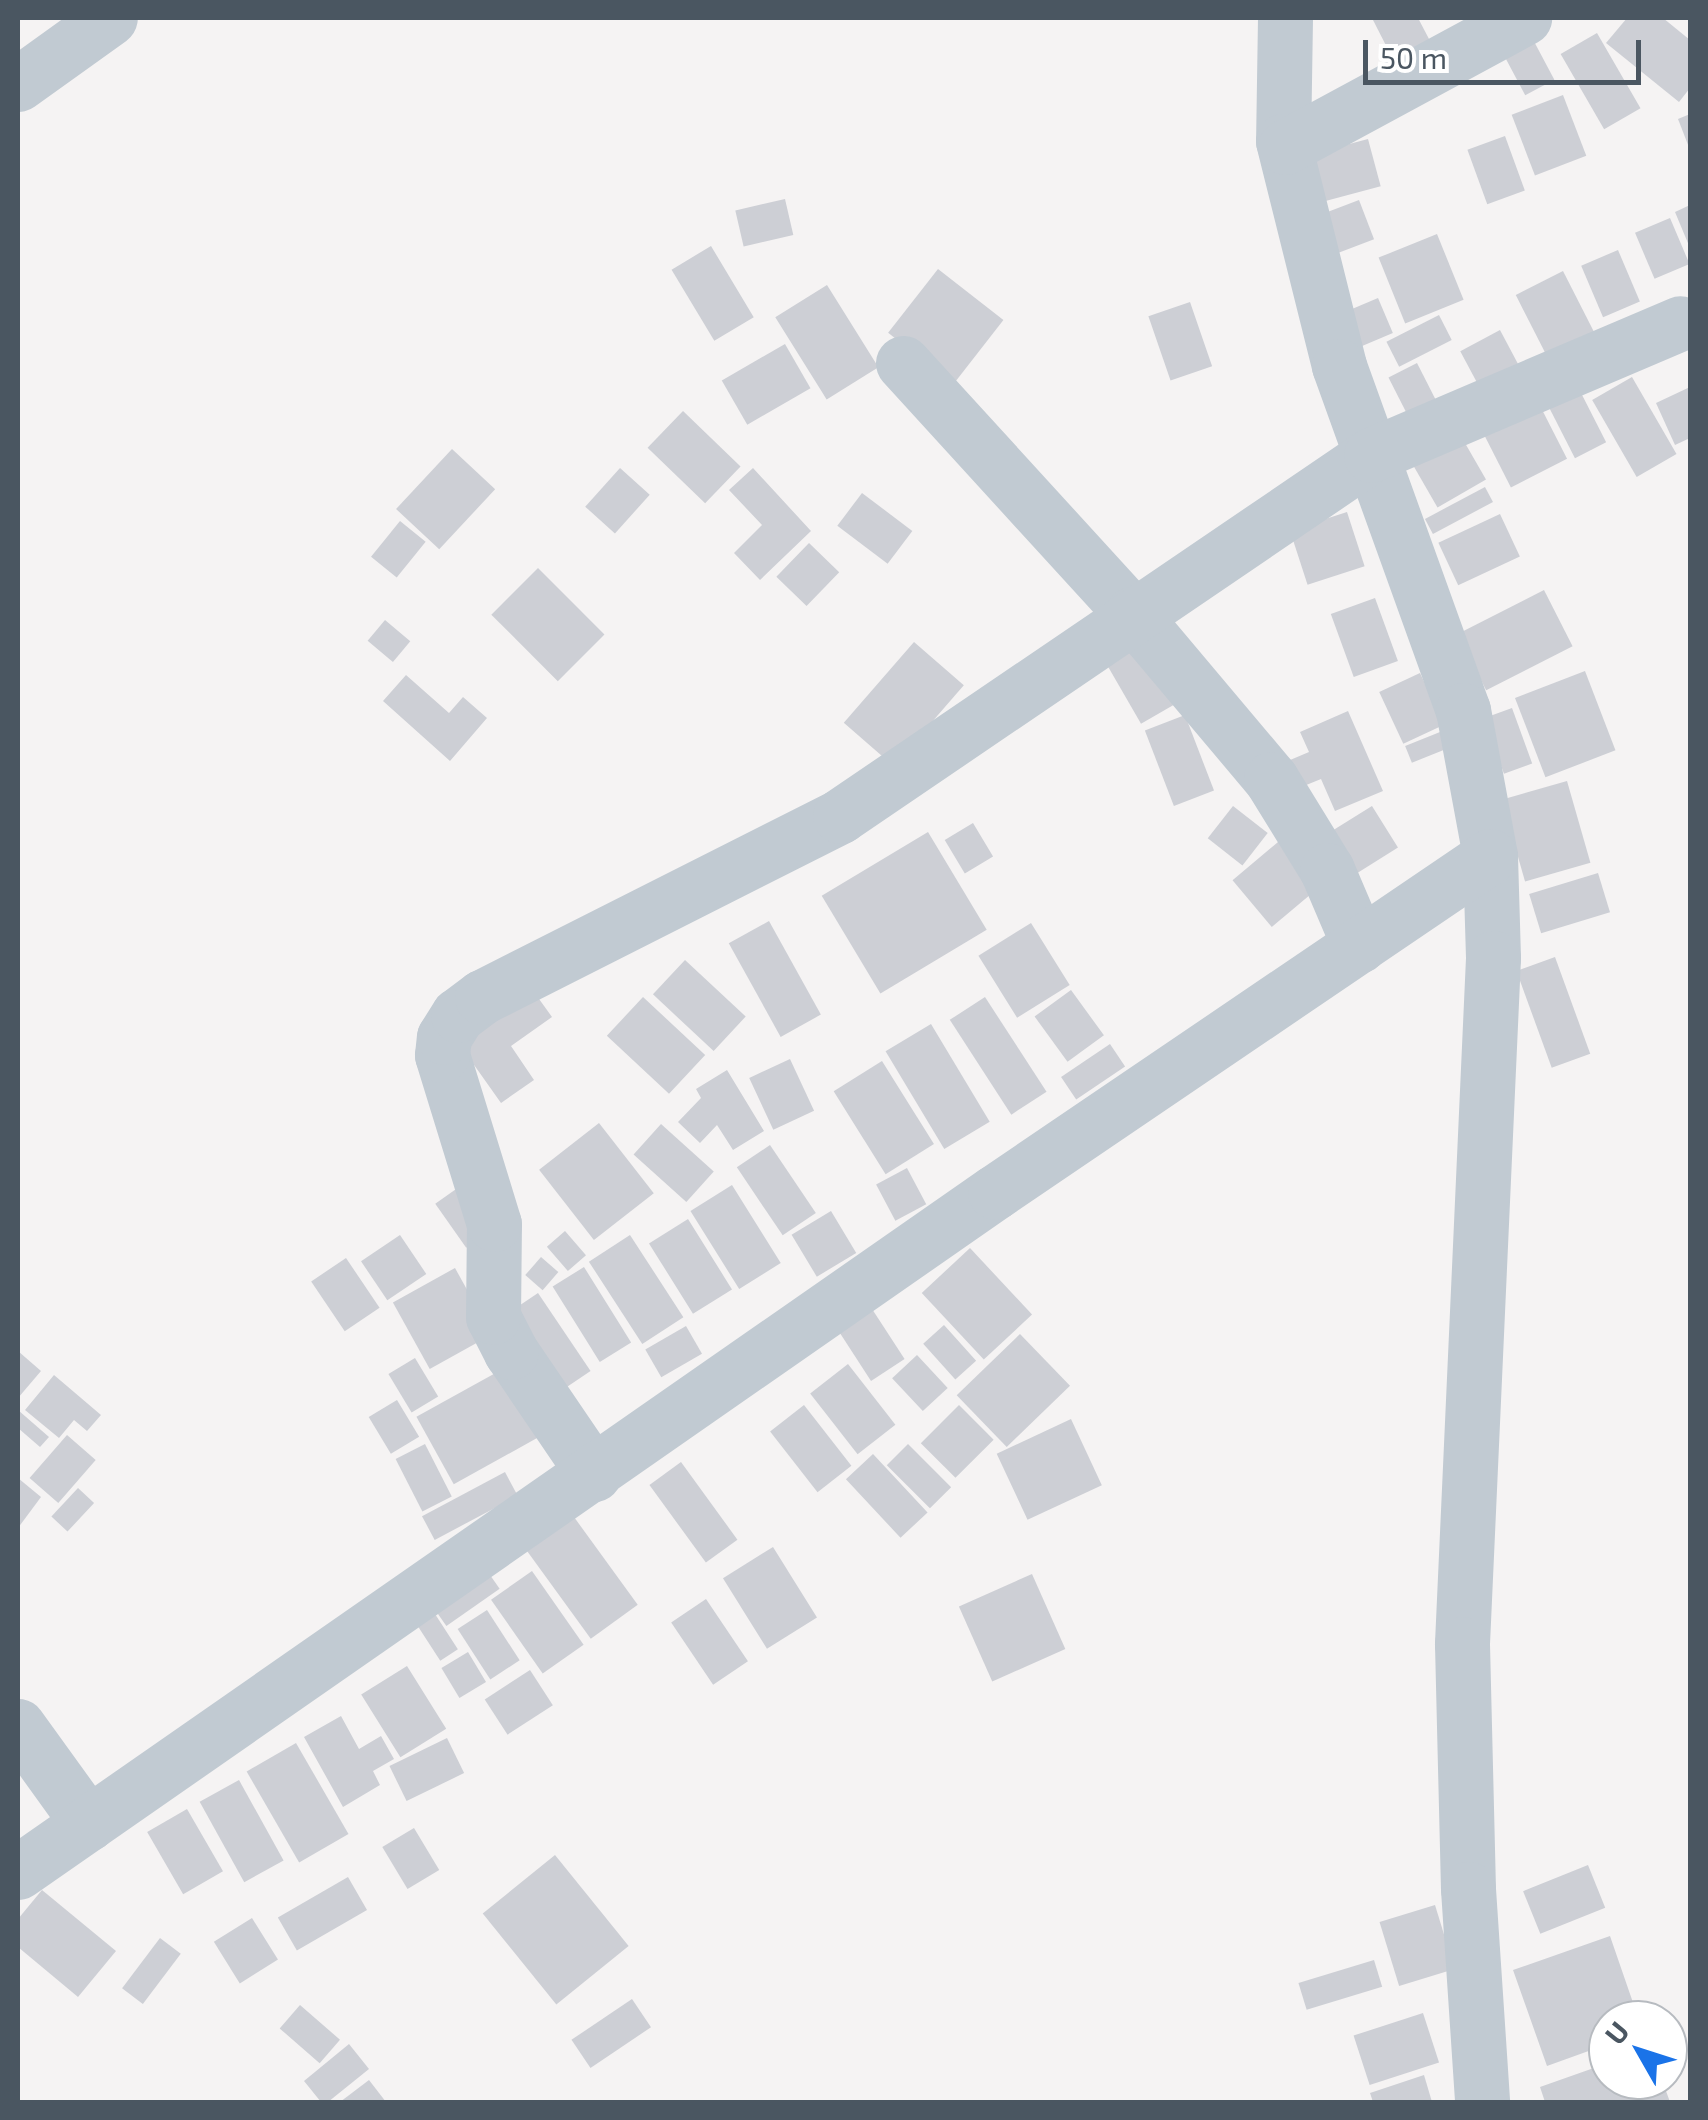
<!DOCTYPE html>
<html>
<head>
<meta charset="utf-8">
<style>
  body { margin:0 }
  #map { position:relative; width:1708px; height:2120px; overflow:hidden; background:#f5f3f3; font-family:"Exo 2",sans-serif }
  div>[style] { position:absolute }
  .building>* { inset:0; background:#cdcfd5; transform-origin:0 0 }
  .minor>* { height:55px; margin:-27.5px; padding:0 27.5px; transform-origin:27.5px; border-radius:27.5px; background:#c1cad2 }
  span { translate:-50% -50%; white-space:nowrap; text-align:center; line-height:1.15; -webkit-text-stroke:8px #fff; paint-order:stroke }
  .frame { position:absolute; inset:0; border:20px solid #4a5661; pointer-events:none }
  .north { position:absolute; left:1588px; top:2000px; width:100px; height:100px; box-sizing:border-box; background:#fff; border:2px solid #b7bbc0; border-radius:50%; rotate:309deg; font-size:28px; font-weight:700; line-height:40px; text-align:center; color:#4a5661 }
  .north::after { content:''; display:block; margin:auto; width:35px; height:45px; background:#1a73e8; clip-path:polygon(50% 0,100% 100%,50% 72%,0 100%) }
  .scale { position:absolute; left:1363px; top:40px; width:278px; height:45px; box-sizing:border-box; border:5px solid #4a5661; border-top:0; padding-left:12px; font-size:30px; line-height:35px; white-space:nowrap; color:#4a5661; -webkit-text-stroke:8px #fff; paint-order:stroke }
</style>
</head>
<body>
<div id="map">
  <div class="building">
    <div style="clip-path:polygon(1372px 18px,1418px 18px,1439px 58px,1402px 77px)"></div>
    <div style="clip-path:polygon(1627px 18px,1663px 18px,1690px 40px,1690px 88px,1679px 102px,1606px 43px)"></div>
    <div style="left:1529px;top:32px;width:54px;height:33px;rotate:62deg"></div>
    <div style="left:1597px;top:33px;width:87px;height:42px;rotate:60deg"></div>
    <div style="left:1563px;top:95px;width:65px;height:55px;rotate:69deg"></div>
    <div style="clip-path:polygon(1690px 114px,1690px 150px,1678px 119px)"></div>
    <div style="left:1505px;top:136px;width:58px;height:40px;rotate:70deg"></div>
    <div style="left:1368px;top:139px;width:49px;height:60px;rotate:75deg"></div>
    <div style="left:785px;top:199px;width:37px;height:51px;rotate:77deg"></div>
    <div style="left:1359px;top:200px;width:42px;height:38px;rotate:69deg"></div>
    <div style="clip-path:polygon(1690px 205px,1690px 248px,1675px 212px)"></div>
    <div style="left:1670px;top:218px;width:50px;height:38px;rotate:67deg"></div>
    <div style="left:1437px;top:234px;width:71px;height:63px;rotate:68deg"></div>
    <div style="left:711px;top:246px;width:83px;height:46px;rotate:59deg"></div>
    <div style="left:1618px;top:250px;width:56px;height:40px;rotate:67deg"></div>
    <div style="left:938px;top:269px;width:83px;height:81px;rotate:38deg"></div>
    <div style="left:1563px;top:271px;width:74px;height:53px;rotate:63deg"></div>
    <div style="left:827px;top:285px;width:97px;height:61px;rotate:58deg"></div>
    <div style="left:1378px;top:298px;width:38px;height:34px;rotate:67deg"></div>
    <div style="left:1190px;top:302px;width:68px;height:44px;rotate:71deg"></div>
    <div style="left:1439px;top:315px;width:28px;height:59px;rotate:63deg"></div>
    <div style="left:1500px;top:330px;width:54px;height:45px;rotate:62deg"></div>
    <div style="left:785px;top:344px;width:51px;height:73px;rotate:60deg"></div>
    <div style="left:1417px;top:363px;width:42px;height:32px;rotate:63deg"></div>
    <div style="left:1632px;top:377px;width:89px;height:46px;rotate:60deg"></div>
    <div style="left:1578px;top:387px;width:62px;height:35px;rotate:63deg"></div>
    <div style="clip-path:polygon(1690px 387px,1690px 438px,1675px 445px,1656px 403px)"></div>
    <div style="left:1533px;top:392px;width:75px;height:63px;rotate:63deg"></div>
    <div style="left:683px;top:411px;width:80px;height:51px;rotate:44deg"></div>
    <div style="left:1454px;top:424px;width:64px;height:56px;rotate:60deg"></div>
    <div style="left:452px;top:449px;width:59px;height:82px;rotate:43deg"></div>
    <div style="left:620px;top:468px;width:40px;height:52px;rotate:42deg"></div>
    <div style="clip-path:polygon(753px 468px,811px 531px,760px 580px,734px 553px,762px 525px,729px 490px)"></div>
    <div style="left:1485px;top:487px;width:17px;height:68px;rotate:62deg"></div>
    <div style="left:862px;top:493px;width:63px;height:41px;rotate:37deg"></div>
    <div style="left:1347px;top:512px;width:57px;height:60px;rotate:72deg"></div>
    <div style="left:1500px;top:514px;width:47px;height:68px;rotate:65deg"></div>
    <div style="left:400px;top:521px;width:33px;height:46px;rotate:39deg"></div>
    <div style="left:809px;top:543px;width:42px;height:47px;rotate:44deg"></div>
    <div style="left:538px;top:568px;width:94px;height:66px;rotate:45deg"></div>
    <div style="left:1544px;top:590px;width:63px;height:97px;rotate:63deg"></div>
    <div style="left:1375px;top:598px;width:67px;height:47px;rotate:70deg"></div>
    <div style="left:385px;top:620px;width:33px;height:27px;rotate:40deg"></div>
    <div style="left:1140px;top:632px;width:80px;height:45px;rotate:60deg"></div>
    <div style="left:914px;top:642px;width:66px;height:107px;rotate:41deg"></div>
    <div style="left:1585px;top:671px;width:85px;height:75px;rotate:69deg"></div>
    <div style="left:1420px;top:673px;width:57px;height:45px;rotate:65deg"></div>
    <div style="clip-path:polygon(406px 675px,449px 713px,463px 697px,487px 718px,450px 761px,383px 701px)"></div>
    <div style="left:1512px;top:708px;width:59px;height:30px;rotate:70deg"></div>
    <div style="clip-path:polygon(1348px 711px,1383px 791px,1335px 811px,1321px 779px,1294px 790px,1283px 763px,1309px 752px,1300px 732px)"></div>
    <div style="left:1185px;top:715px;width:81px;height:43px;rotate:69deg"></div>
    <div style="left:1445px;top:730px;width:18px;height:43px;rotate:68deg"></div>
    <div style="left:1567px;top:781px;width:85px;height:68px;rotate:74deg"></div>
    <div style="left:1233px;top:806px;width:44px;height:41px;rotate:38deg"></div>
    <div style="left:1372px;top:806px;width:49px;height:62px;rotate:58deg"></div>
    <div style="left:973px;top:823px;width:39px;height:33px;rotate:59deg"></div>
    <div style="left:928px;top:832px;width:114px;height:124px;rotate:59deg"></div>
    <div style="left:1290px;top:832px;width:61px;height:75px;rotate:50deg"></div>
    <div style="left:1598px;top:873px;width:41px;height:72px;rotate:73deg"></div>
    <div style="left:769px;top:921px;width:107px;height:46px;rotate:61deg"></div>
    <div style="left:1031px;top:923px;width:73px;height:62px;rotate:58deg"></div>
    <div style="left:1555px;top:957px;width:103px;height:41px;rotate:70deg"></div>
    <div style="left:685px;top:960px;width:83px;height:47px;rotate:43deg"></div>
    <div style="clip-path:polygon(529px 985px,552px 1017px,511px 1046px,534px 1080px,501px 1103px,455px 1038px)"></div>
    <div style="left:1071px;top:990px;width:56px;height:45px;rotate:54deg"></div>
    <div style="left:643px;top:997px;width:85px;height:53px;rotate:43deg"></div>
    <div style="left:985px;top:997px;width:113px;height:42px;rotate:57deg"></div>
    <div style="left:931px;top:1024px;width:114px;height:53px;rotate:59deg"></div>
    <div style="left:1110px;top:1044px;width:27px;height:59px;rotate:56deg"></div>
    <div style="left:790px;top:1059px;width:57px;height:45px;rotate:65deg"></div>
    <div style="left:882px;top:1061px;width:98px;height:57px;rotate:58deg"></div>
    <div style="clip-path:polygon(727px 1070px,764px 1131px,733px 1150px,717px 1125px,700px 1143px,678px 1122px,701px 1098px,696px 1089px)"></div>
    <div style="left:599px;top:1123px;width:89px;height:76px;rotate:52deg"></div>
    <div style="left:661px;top:1124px;width:71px;height:41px;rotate:42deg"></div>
    <div style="left:770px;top:1145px;width:82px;height:40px;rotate:56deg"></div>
    <div style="left:907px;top:1168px;width:41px;height:35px;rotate:62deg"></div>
    <div style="left:732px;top:1185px;width:92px;height:49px;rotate:58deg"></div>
    <div style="left:459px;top:1187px;width:54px;height:29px;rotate:55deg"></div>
    <div style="left:831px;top:1211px;width:49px;height:46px;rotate:59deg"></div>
    <div style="left:688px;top:1219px;width:83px;height:46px;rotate:58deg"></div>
    <div style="left:565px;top:1231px;width:32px;height:24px;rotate:49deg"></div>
    <div style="left:400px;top:1235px;width:47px;height:47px;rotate:56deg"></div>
    <div style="left:630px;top:1235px;width:98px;height:49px;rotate:57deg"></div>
    <div style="left:970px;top:1248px;width:91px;height:66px;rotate:47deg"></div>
    <div style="left:541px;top:1257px;width:23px;height:24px;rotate:41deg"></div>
    <div style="left:346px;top:1258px;width:60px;height:42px;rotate:56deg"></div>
    <div style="left:584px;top:1267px;width:89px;height:37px;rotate:58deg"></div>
    <div style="left:455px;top:1268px;width:76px;height:71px;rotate:61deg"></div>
    <div style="left:861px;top:1292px;width:80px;height:40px;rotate:57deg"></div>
    <div style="left:538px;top:1293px;width:94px;height:47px;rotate:56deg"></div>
    <div style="left:944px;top:1325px;width:48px;height:28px;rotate:48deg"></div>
    <div style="left:686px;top:1326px;width:32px;height:47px;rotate:60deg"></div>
    <div style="left:1020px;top:1334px;width:72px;height:88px;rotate:46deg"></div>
    <div style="clip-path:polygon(18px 1351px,41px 1371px,18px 1398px)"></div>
    <div style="left:917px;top:1355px;width:45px;height:34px;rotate:47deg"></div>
    <div style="left:415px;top:1358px;width:45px;height:31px;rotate:59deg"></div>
    <div style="left:848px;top:1364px;width:77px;height:48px;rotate:52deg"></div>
    <div style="left:510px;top:1365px;width:77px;height:107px;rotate:61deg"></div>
    <div style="clip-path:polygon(54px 1375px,101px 1415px,87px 1431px,74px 1420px,59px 1438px,25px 1410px)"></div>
    <div style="left:397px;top:1400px;width:43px;height:33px;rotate:59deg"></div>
    <div style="left:804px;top:1405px;width:77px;height:43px;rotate:52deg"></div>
    <div style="left:959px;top:1405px;width:49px;height:54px;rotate:45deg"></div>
    <div style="clip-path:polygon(18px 1410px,49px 1437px,40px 1447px,18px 1428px)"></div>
    <div style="left:1071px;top:1419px;width:73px;height:82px;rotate:65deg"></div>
    <div style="left:67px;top:1435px;width:38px;height:57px;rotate:41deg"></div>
    <div style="left:425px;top:1444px;width:59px;height:33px;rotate:63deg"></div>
    <div style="left:908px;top:1444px;width:61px;height:30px;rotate:45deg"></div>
    <div style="left:873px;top:1454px;width:80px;height:37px;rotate:47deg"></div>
    <div style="left:681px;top:1462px;width:96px;height:39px;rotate:54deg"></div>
    <div style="left:505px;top:1472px;width:27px;height:94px;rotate:62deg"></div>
    <div style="clip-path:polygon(18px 1478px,41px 1497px,18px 1528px)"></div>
    <div style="left:78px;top:1488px;width:22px;height:39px;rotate:43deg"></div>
    <div style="left:566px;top:1506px;width:122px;height:58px;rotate:54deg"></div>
    <div style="left:773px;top:1547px;width:83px;height:59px;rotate:58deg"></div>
    <div style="left:483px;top:1565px;width:29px;height:65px;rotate:55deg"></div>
    <div style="left:532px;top:1571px;width:90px;height:50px;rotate:55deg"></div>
    <div style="left:1032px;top:1574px;width:82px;height:80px;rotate:66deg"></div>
    <div style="left:706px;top:1599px;width:75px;height:42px;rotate:56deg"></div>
    <div style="left:487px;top:1610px;width:60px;height:35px;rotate:57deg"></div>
    <div style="left:435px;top:1614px;width:42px;height:21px;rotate:57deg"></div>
    <div style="left:468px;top:1652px;width:35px;height:31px;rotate:59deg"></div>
    <div style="left:407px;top:1666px;width:74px;height:54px;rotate:58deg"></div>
    <div style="left:530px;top:1670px;width:42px;height:54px;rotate:57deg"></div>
    <div style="clip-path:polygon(341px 1716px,359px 1749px,381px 1736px,394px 1759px,373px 1771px,380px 1785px,343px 1807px,304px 1737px)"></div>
    <div style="left:447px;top:1738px;width:39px;height:64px;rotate:64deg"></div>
    <div style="left:296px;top:1743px;width:105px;height:57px;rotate:60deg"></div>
    <div style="left:239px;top:1780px;width:92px;height:45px;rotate:61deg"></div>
    <div style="left:187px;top:1809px;width:72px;height:46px;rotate:60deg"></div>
    <div style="left:414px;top:1828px;width:49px;height:37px;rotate:59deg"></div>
    <div style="left:555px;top:1855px;width:117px;height:93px;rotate:51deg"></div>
    <div style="left:1588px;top:1865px;width:46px;height:70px;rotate:68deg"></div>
    <div style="left:348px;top:1877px;width:38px;height:81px;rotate:60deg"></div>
    <div style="clip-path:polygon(42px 1890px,116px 1951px,78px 1997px,18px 1947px,18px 1919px)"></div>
    <div style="left:1435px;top:1905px;width:67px;height:58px;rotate:73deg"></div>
    <div style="left:252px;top:1918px;width:49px;height:45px;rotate:58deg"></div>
    <div style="clip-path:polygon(1610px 1936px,1639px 2020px,1608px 2020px,1608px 2044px,1547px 2066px,1513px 1970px)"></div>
    <div style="left:160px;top:1938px;width:26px;height:63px;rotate:37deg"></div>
    <div style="left:1374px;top:1960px;width:28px;height:79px;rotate:73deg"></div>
    <div style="left:632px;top:1999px;width:34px;height:73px;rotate:56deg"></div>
    <div style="left:300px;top:2005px;width:53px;height:31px;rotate:41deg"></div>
    <div style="left:1423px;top:2013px;width:52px;height:73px;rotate:72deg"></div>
    <div style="clip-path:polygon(349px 2044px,369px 2069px,328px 2102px,321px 2102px,304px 2081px)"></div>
    <div style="clip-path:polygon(1608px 2063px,1608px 2080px,1662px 2080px,1670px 2102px,1545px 2102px,1540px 2087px)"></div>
    <div style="clip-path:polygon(1424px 2075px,1432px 2102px,1373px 2102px,1370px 2093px)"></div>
    <div style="clip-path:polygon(369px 2080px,386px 2102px,340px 2102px)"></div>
  </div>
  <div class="minor">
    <div style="left:1285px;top:18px;width:123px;rotate:90.9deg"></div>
    <div style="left:1283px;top:141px;width:232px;rotate:76deg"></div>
    <div style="left:1339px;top:366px;width:366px;rotate:70.2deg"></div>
    <div style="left:1463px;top:710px;width:148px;rotate:79.5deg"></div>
    <div style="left:1490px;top:856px;width:102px;rotate:88.3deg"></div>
    <div style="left:1493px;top:958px;width:687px;rotate:92.59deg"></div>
    <div style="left:1462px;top:1644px;width:245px;rotate:88.6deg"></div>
    <div style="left:1468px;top:1889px;width:213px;rotate:86.2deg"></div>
    <div style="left:18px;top:84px;width:113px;rotate:-35.7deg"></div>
    <div style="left:1285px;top:147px;width:272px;rotate:-28.4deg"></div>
    <div style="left:903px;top:363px;width:340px;rotate:47.6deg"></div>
    <div style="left:1132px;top:614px;width:216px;rotate:49.9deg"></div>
    <div style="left:1271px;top:779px;width:107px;rotate:58.4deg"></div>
    <div style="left:1327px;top:870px;width:82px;rotate:66.9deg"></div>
    <div style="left:594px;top:1474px;width:148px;rotate:-124.2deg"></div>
    <div style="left:511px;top:1352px;width:39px;rotate:-117deg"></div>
    <div style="left:493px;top:1317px;width:93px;rotate:-89.4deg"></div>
    <div style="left:494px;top:1224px;width:177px;rotate:-107.1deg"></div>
    <div style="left:442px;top:1055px;width:18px;rotate:-84deg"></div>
    <div style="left:444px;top:1037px;width:26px;rotate:-58deg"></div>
    <div style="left:458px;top:1015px;width:30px;rotate:-37deg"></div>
    <div style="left:482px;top:997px;width:401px;rotate:-26.8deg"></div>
    <div style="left:840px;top:816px;width:642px;rotate:-34.21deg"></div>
    <div style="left:1371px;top:455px;width:336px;rotate:-23.1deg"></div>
    <div style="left:18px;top:1726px;width:120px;rotate:54.2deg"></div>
    <div style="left:18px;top:1872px;width:1190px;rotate:-34.84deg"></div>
    <div style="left:995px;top:1192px;width:598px;rotate:-34.17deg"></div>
  </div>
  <div class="frame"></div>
  <div class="north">U</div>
  <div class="scale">50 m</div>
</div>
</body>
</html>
